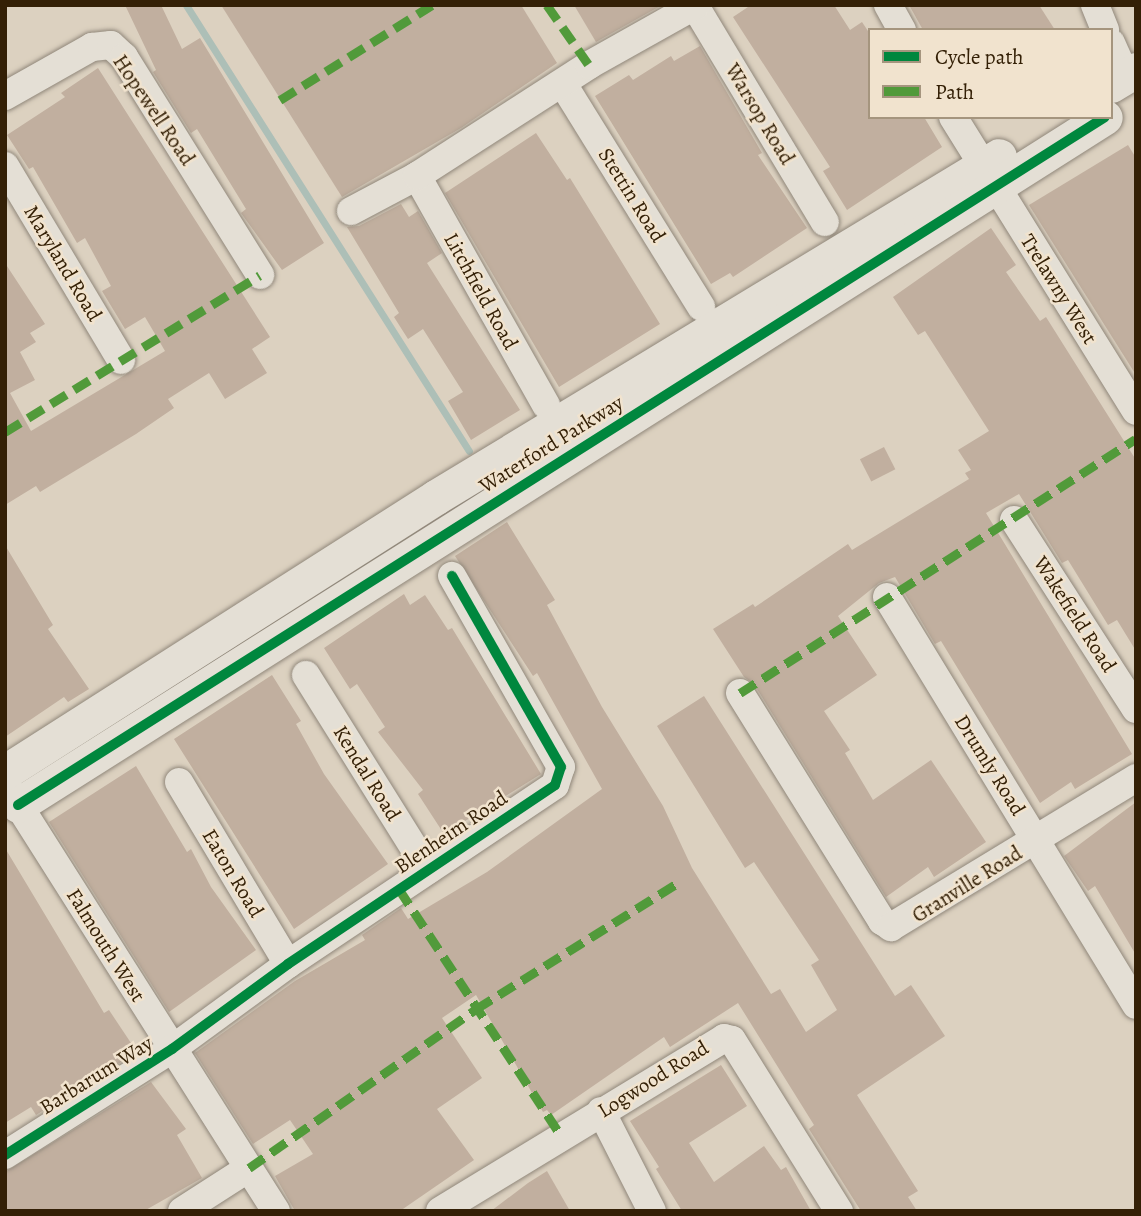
<!DOCTYPE html>
<html>
<head>
<meta charset="utf-8">
<style>
  body { margin:0 }
  #map { position:relative; width:1141px; height:1216px; overflow:hidden; background:#dcd1c0; font-family:Alegreya,serif }
  div>[style] { position:absolute }
  .stream>* { height:7px; margin:-3.5px; padding:0 3.5px; transform-origin:3.5px; border-radius:3.5px; background:#adbfb7 }
  .building>* { inset:0; background:#c1af9f; transform-origin:0 0 }
  .roads { filter:drop-shadow(0 0 2px #90877a) drop-shadow(0 0 2px #90877a) }
  .minor>* { height:28px; margin:-14px; padding:0 14px; transform-origin:14px; border-radius:14px; background:#e4dfd5 }
  .tertiary>* { height:35px; margin:-17.5px; padding:0 17.5px; transform-origin:17.5px; border-radius:17.5px; background:#e4dfd5 }
  .quiet>* { height:9px; margin-top:-4.5px; transform-origin:0; background:repeating-linear-gradient(90deg,#519a3a 0 18px,transparent 0 27px) }
  .cycleway>* { height:10px; margin:-5px; padding:0 5px; transform-origin:5px; border-radius:5px; background:#00873e }
  span { translate:-50% -50%; white-space:nowrap; text-align:center; line-height:1.15; -webkit-text-stroke:5px #f1e3ce; paint-order:stroke }
  .street-label { font-size:21px; color:#342006 }
  .frame { position:absolute; inset:0; border:7px solid #342006; pointer-events:none }
  .legend { position:absolute; left:868px; top:28px; width:245px; height:91px; box-sizing:border-box; background:#f1e3ce; border:2px solid #a5957e; margin:0; padding:9px 12px; list-style:none; font-size:21px; color:#342006 }
  .legend li { display:flex; align-items:center; gap:14px; height:35px }
  .legend b { width:35px; border:2px solid #a5957e }
</style>
</head>
<body>
<div id="map">
  <div class="stream">
    <div style="left:186px;top:5px;width:528px;rotate:57.6deg"></div>
  </div>
  <div class="building">
    <div style="clip-path:polygon(125px 5px,161px 5px,182px 49px,200px 38px,324px 243px,282px 270px,241px 213px,246px 209px,197px 129px,191px 133px,153px 72px,156px 70px)"></div>
    <div style="clip-path:polygon(221px 5px,521px 5px,557px 63px,461px 128px,342px 197px)"></div>
    <div style="clip-path:polygon(574px 5px,662px 5px,596px 42px)"></div>
    <div style="clip-path:polygon(751px 5px,834px 5px,850px 30px,862px 22px,870px 34px,870px 117px,924px 117px,942px 147px,847px 210px,823px 171px,830px 167px,733px 17px)"></div>
    <div style="clip-path:polygon(909px 5px,1039px 5px,1055px 30px,923px 30px)"></div>
    <div style="clip-path:polygon(700px 46px,762px 153px,758px 155px,807px 228px,733px 277px,730px 273px,711px 284px,595px 96px,629px 75px,633px 80px,671px 56px,674px 61px)"></div>
    <div style="clip-path:polygon(98px 68px,270px 337px,252px 349px,267px 373px,225px 399px,209px 373px,168px 399px,174px 408px,136px 434px,40px 492px,36px 486px,5px 505px,5px 263px,45px 324px,30px 333px,36px 342px,20px 352px,35px 380px,10px 393px,31px 431px,165px 351px,145px 317px,125px 329px,102px 291px,111px 286px,85px 238px,77px 243px,33px 167px,29px 169px,7px 135px,65px 97px,61px 93px)"></div>
    <div style="clip-path:polygon(536px 133px,567px 180px,570px 178px,660px 324px,559px 387px,445px 193px)"></div>
    <div style="clip-path:polygon(1128px 145px,1136px 158px,1136px 375px,1029px 205px)"></div>
    <div style="clip-path:polygon(401px 204px,409px 217px,418px 211px,442px 253px,427px 263px,520px 410px,471px 440px,448px 401px,463px 392px,423px 329px,408px 339px,394px 317px,399px 313px,347px 227px,359px 226px)"></div>
    <div style="clip-path:polygon(991px 228px,1016px 265px,1006px 272px,1040px 321px,1046px 317px,1136px 460px,1136px 651px,1117px 620px,1108px 625px,1068px 560px,1062px 563px,1019px 494px,986px 513px,1132px 754px,1075px 789px,1071px 782px,1040px 803px,941px 641px,935px 644px,895px 577px,879px 583px,838px 616px,877px 675px,824px 711px,850px 750px,845px 753px,873px 800px,931px 760px,986px 842px,934px 877px,928px 867px,886px 897px,754px 684px,744px 677px,713px 629px,753px 604px,755px 607px,848px 544px,852px 550px,969px 479px,965px 473px,971px 470px,958px 450px,989px 431px,925px 331px,918px 335px,893px 297px)"></div>
    <div style="left:884px;top:447px;width:25px;height:27px;rotate:63deg"></div>
    <div style="clip-path:polygon(507px 522px,555px 600px,547px 605px,602px 707px,663px 806px,692px 868px,771px 994px,780px 989px,806px 1032px,837px 1010px,811px 965px,819px 960px,754px 862px,745px 868px,657px 726px,704px 696px,895px 996px,911px 985px,945px 1036px,857px 1095px,918px 1191px,908px 1197px,917px 1211px,861px 1211px,809px 1129px,814px 1125px,738px 1003px,670px 1047px,664px 1037px,551px 1115px,547px 1110px,543px 1112px,476px 995px,442px 1018px,482px 1078px,437px 1109px,474px 1160px,400px 1211px,295px 1211px,275px 1176px,313px 1154px,290px 1120px,253px 1144px,195px 1053px,295px 981px,365px 940px,362px 935px,401px 908px,408px 919px,487px 872px,602px 789px,537px 673px,533px 676px,455px 556px)"></div>
    <div style="clip-path:polygon(5px 545px,53px 625px,48px 629px,89px 689px,68px 702px,64px 697px,5px 737px)"></div>
    <div style="clip-path:polygon(404px 594px,410px 605px,425px 595px,448px 630px,452px 628px,541px 774px,444px 834px,418px 794px,423px 790px,378px 732px,385px 727px,357px 684px,350px 689px,324px 648px)"></div>
    <div style="clip-path:polygon(272px 675px,301px 721px,296px 724px,324px 774px,388px 864px,294px 929px,174px 739px)"></div>
    <div style="clip-path:polygon(136px 766px,187px 852px,191px 849px,211px 887px,256px 950px,169px 1012px,49px 822px)"></div>
    <div style="clip-path:polygon(1136px 802px,1136px 955px,1095px 886px,1088px 891px,1064px 856px)"></div>
    <div style="clip-path:polygon(5px 848px,104px 1013px,109px 1010px,137px 1052px,36px 1115px,31px 1107px,5px 1123px)"></div>
    <div style="clip-path:polygon(721px 1065px,747px 1106px,689px 1143px,714px 1182px,764px 1146px,781px 1170px,786px 1167px,811px 1211px,682px 1211px,656px 1169px,659px 1167px,630px 1121px)"></div>
    <div style="clip-path:polygon(151px 1082px,186px 1129px,177px 1135px,202px 1178px,144px 1211px,5px 1211px,5px 1172px)"></div>
    <div style="clip-path:polygon(547px 1171px,570px 1211px,491px 1211px,528px 1183px)"></div>
  </div>
  <div class="roads">
    <div class="minor">
      <div style="left:888px;top:5px;width:29px;rotate:61deg"></div>
      <div style="left:1095px;top:5px;width:27px;rotate:68deg"></div>
      <div style="left:695px;top:6px;width:252px;rotate:59deg"></div>
      <div style="left:1111px;top:43px;width:37px;rotate:66deg"></div>
      <div style="left:563px;top:84px;width:262px;rotate:58.2deg"></div>
      <div style="left:5px;top:96px;width:100px;rotate:-29.4deg"></div>
      <div style="left:92px;top:47px;width:19px;rotate:-6deg"></div>
      <div style="left:111px;top:45px;width:18px;rotate:43deg"></div>
      <div style="left:124px;top:57px;width:257px;rotate:58deg"></div>
      <div style="left:953px;top:117px;width:346px;rotate:58.1deg"></div>
      <div style="left:5px;top:166px;width:226px;rotate:59.1deg"></div>
      <div style="left:417px;top:176px;width:263px;rotate:60.6deg"></div>
      <div style="left:351px;top:211px;width:75px;rotate:-27.9deg"></div>
      <div style="left:417px;top:176px;width:205px;rotate:-32.8deg"></div>
      <div style="left:589px;top:65px;width:123px;rotate:-29.3deg"></div>
      <div style="left:1014px;top:520px;width:225px;rotate:57.2deg"></div>
      <div style="left:887px;top:597px;width:478px;rotate:58.6deg"></div>
      <div style="left:306px;top:675px;width:230px;rotate:58deg"></div>
      <div style="left:740px;top:693px;width:269px;rotate:58.1deg"></div>
      <div style="left:882px;top:921px;width:11px;rotate:34deg"></div>
      <div style="left:891px;top:927px;width:287px;rotate:-31.3deg"></div>
      <div style="left:179px;top:782px;width:212px;rotate:59.1deg"></div>
      <div style="left:7px;top:787px;width:502px;rotate:57.61deg"></div>
      <div style="left:601px;top:1111px;width:112px;rotate:63deg"></div>
      <div style="left:5px;top:1155px;width:198px;rotate:-32.4deg"></div>
      <div style="left:172px;top:1049px;width:144px;rotate:-36.2deg"></div>
      <div style="left:288px;top:964px;width:321px;rotate:-33.8deg"></div>
      <div style="left:555px;top:785px;width:19px;rotate:-72deg"></div>
      <div style="left:561px;top:767px;width:220px;rotate:-119.7deg"></div>
      <div style="left:182px;top:1211px;width:80px;rotate:-32.7deg"></div>
      <div style="left:440px;top:1211px;width:333px;rotate:-31.3deg"></div>
      <div style="left:724px;top:1038px;width:8px;rotate:14deg"></div>
      <div style="left:732px;top:1040px;width:202px;rotate:58deg"></div>
    </div>
    <div class="tertiary">
      <div style="left:1111px;top:85px;width:29px;rotate:-31deg"></div>
      <div style="left:5px;top:772px;width:511px;rotate:-32.54deg"></div>
      <div style="left:436px;top:497px;width:658px;rotate:-31.2deg"></div>
      <div style="left:18px;top:805px;width:1286px;rotate:-32.33deg"></div>
    </div>
  </div>
  <div class="quiet">
    <div style="left:547px;top:5px;width:73px;rotate:55deg"></div>
    <div style="left:280px;top:100px;width:179px;rotate:-32deg"></div>
    <div style="left:5px;top:432px;width:299px;rotate:-31.6deg"></div>
    <div style="left:740px;top:693px;width:470px;rotate:-32.7deg"></div>
    <div style="left:399px;top:889px;width:295px;rotate:56.7deg"></div>
    <div style="left:249px;top:1168px;width:277px;rotate:-35deg"></div>
    <div style="left:476px;top:1009px;width:239px;rotate:-32deg"></div>
  </div>
  <div class="cycleway">
    <div style="left:18px;top:805px;width:1286px;rotate:-32.33deg"></div>
    <div style="left:5px;top:1155px;width:198px;rotate:-32.4deg"></div>
    <div style="left:172px;top:1049px;width:144px;rotate:-36.2deg"></div>
    <div style="left:288px;top:964px;width:321px;rotate:-33.8deg"></div>
    <div style="left:555px;top:785px;width:19px;rotate:-72deg"></div>
    <div style="left:561px;top:767px;width:220px;rotate:-119.7deg"></div>
  </div>
  <div class="street-label">
    <span style="left:154px;top:110px;rotate:56deg">Hopewell Road</span>
    <span style="left:760px;top:114px;rotate:59deg">Warsop Road</span>
    <span style="left:632px;top:195px;rotate:58deg">Stettin Road</span>
    <span style="left:63px;top:263px;rotate:59deg">Maryland Road</span>
    <span style="left:1059px;top:289px;rotate:58deg">Trelawny West</span>
    <span style="left:481px;top:291px;rotate:61deg">Litchfield Road</span>
    <span style="left:551px;top:444px;rotate:-32deg">Waterford Parkway</span>
    <span style="left:1075px;top:614px;rotate:57deg">Wakefield Road</span>
    <span style="left:990px;top:765px;rotate:58deg">Drumly Road</span>
    <span style="left:367px;top:773px;rotate:58deg">Kendal Road</span>
    <span style="left:451px;top:832px;rotate:-34deg">Blenheim Road</span>
    <span style="left:233px;top:873px;rotate:59deg">Eaton Road</span>
    <span style="left:967px;top:884px;rotate:-32deg">Granville Road</span>
    <span style="left:106px;top:945px;rotate:58deg">Falmouth West</span>
    <span style="left:96px;top:1075px;rotate:-32deg">Barbarum Way</span>
    <span style="left:653px;top:1079px;rotate:-32deg">Logwood Road</span>
  </div>
  <div class="frame"></div>
  <ul class="legend">
  <li><b style="height:9px;background:#00873e"></b>Cycle path</li>
  <li><b style="height:9px;background:#519a3a"></b>Path</li>
  </ul>
</div>
</body>
</html>
